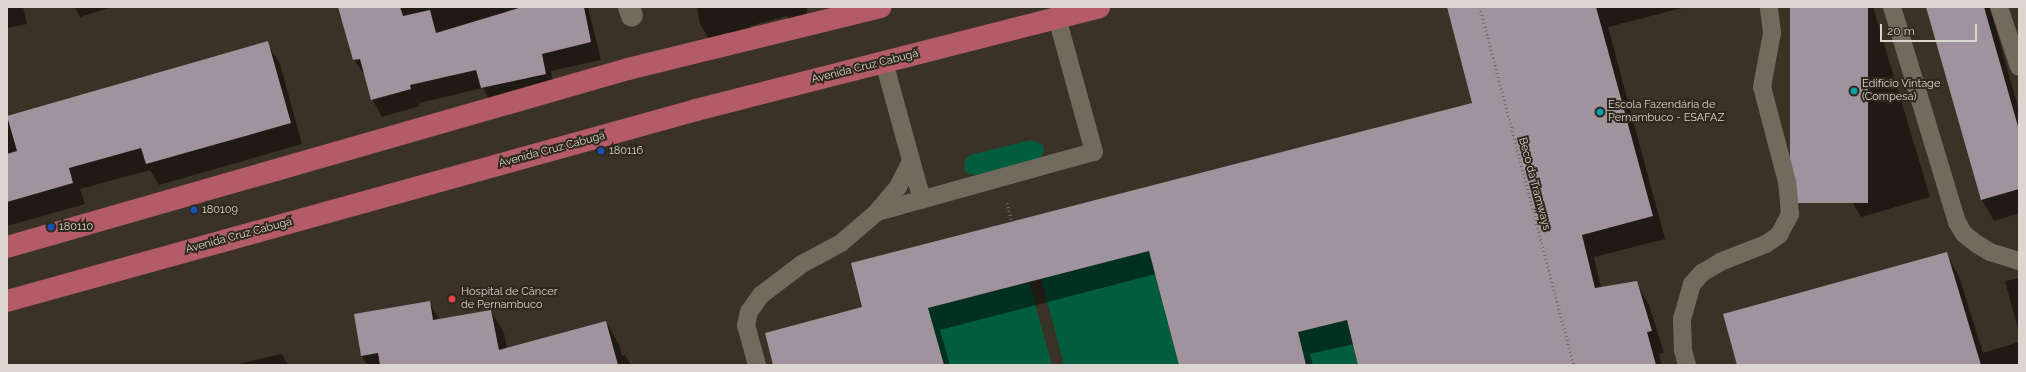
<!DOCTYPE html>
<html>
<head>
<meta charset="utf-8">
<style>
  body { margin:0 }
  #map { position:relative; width:2026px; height:372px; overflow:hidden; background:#3a3227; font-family:Raleway,sans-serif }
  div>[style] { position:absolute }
  .green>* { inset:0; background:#005d3d }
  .shadow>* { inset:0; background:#0007 }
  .building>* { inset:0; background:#a1939d; transform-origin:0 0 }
  .path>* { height:2.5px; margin-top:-1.25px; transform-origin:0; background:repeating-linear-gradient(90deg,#716a61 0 1px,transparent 0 4px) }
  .service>* { height:18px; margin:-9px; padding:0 9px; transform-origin:9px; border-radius:9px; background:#726a5d }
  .minor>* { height:22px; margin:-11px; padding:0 11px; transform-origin:11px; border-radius:11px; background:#726a5d }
  .primary>* { height:22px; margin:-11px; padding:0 11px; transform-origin:11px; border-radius:11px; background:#b35c68 }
  .dots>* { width:11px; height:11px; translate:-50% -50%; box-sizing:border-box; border:2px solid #2f281d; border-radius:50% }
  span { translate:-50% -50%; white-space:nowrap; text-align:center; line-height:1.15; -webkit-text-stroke:4px #2f281d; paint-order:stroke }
  .street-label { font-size:11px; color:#dbd7d0 }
  .poi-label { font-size:11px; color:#dbd7d0 }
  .left { translate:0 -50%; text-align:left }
  .frame { position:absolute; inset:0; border:8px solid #dbd7d0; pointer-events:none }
  .scale { position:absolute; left:1880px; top:24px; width:97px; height:18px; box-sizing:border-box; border:2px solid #dbd7d0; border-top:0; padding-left:5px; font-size:12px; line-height:14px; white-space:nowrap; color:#dbd7d0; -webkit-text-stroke:3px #2f281d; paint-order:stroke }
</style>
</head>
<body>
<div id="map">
  <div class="green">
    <div style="clip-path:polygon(1031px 140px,1043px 145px,1044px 151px,1040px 159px,976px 175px,969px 174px,964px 170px,965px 160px,970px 155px)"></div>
    <div style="clip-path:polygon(1149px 251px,1179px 365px,1064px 365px,1041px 278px)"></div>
    <div style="clip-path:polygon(1029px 282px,1052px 365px,944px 365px,928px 308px)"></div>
    <div style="clip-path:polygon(1362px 317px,1350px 335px,1358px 365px,1306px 365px,1298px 332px)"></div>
  </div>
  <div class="shadow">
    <div style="clip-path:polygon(7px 7px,23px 7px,27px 24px,7px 28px)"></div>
    <div style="clip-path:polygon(75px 7px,112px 7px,80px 17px)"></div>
    <div style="clip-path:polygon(344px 7px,588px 7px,601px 60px,551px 71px,555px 91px,492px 105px,483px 88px,419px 103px,420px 106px,382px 117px,372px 99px,366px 77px,354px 60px)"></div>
    <div style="clip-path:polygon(697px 7px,807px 7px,806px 31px,797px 33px,787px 16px,750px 26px,751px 31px,710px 40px,700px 24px)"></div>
    <div style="clip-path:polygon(1448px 7px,1686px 7px,1608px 27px,1665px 239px,1594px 257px,1601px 288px,1636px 282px,1649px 305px,1664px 353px,1659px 354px,1662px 365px,1359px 365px,1354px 344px,1310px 354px,1313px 365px,1180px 365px,1156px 274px,940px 330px,950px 365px,774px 365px,863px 308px,1473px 104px)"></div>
    <div style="clip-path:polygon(1791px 7px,1873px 7px,1930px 197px,1861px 217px,1848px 195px)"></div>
    <div style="clip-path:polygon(1927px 7px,1990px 7px,2019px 111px,2019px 213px,1994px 221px,1982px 200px)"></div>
    <div style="clip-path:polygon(267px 43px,280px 64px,302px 144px,159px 185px,150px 170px,80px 189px,85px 204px,7px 226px,7px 117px)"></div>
    <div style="clip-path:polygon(1946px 253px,1959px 276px,1983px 353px,2019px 342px,2019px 365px,1738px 365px)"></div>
    <div style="clip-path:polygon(2019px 278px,2019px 332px,2005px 281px)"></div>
    <div style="clip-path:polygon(429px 302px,440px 320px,491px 311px,504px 333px,507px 349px,606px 322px,619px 344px,622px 356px,625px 355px,631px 365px,367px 365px,362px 356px,355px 315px)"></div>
    <div style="clip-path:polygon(282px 354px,288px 365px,233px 365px)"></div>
  </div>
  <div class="building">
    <div style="clip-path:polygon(338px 7px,400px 7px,403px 16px,430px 10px,436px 33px,522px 7px,584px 7px,591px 42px,542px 54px,546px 74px,481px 88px,476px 70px,410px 85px,411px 89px,371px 100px,360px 59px,353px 60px)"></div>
    <div style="clip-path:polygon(1447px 7px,1596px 7px,1653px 216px,1582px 235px,1595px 288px,1637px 281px,1652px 331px,1647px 332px,1656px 365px,1358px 365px,1347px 320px,1298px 332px,1306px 365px,1179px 365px,1149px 251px,928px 308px,944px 365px,773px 365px,765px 333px,862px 307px,851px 263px,1472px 103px)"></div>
    <div style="left:1790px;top:7px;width:78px;height:196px"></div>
    <div style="clip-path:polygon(1926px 7px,1984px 7px,2019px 130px,2019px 189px,1981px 200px)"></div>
    <div style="clip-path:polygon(268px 41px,291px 123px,146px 164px,141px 148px,69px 168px,73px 183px,7px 202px,7px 154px,17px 151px,7px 116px)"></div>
    <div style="clip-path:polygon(1947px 252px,1981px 365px,1737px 365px,1723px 314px)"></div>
    <div style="clip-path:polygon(430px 301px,433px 320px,491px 310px,499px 350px,606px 321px,618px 365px,380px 365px,378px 353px,361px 356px,354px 314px)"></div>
  </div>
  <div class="path">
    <div style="left:1480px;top:7px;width:370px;rotate:75.3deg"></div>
    <div style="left:1007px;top:203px;width:20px;rotate:75deg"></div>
  </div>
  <div class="service">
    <div style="left:1892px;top:7px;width:225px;rotate:73.2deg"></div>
    <div style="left:1957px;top:222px;width:14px;rotate:60deg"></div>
    <div style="left:1964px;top:234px;width:16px;rotate:38deg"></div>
    <div style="left:1977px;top:244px;width:15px;rotate:32deg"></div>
    <div style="left:1990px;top:252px;width:30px;rotate:17deg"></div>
    <div style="left:1999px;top:7px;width:63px;rotate:71.6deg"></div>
    <div style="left:884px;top:62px;width:143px;rotate:74.6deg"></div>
    <div style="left:877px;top:212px;width:225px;rotate:-15.5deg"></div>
    <div style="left:1094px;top:152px;width:139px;rotate:-105.4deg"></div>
    <div style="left:757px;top:365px;width:41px;rotate:-105.4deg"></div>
    <div style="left:746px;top:325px;width:13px;rotate:-77deg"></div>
    <div style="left:749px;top:312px;width:21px;rotate:-55deg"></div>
    <div style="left:761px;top:295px;width:51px;rotate:-37.1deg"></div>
    <div style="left:802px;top:264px;width:44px;rotate:-28.3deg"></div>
    <div style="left:841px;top:243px;width:48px;rotate:-40.7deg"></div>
    <div style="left:877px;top:212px;width:33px;rotate:-50deg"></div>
    <div style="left:898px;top:187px;width:29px;rotate:-63deg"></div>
    <div style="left:1687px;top:365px;width:16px;rotate:-105deg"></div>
    <div style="left:1683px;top:350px;width:31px;rotate:-92deg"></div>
    <div style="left:1682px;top:319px;width:36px;rotate:-74deg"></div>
    <div style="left:1692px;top:284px;width:15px;rotate:-48deg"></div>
    <div style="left:1702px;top:273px;width:21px;rotate:-31deg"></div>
    <div style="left:1720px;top:262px;width:49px;rotate:-21.4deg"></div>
    <div style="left:1766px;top:244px;width:16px;rotate:-35deg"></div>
    <div style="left:1779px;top:235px;width:24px;rotate:-62deg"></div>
    <div style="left:1790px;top:214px;width:32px;rotate:-95deg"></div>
    <div style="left:1787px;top:182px;width:98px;rotate:-104.7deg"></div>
    <div style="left:1762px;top:87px;width:55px;rotate:-79.5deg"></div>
    <div style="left:1772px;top:33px;width:26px;rotate:-97deg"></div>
  </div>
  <div class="minor">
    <div style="left:629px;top:7px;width:9px;rotate:72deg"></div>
  </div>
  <div class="primary">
    <div style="left:7px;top:247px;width:646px;rotate:-15.99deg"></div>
    <div style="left:628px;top:69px;width:260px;rotate:-13.8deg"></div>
    <div style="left:7px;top:301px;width:715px;rotate:-15.49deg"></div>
    <div style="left:696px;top:110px;width:416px;rotate:-14.3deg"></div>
  </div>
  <div class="dots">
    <div style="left:1854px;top:91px;background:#0f9aa8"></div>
    <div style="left:1600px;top:112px;background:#0f9aa8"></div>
    <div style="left:601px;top:151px;background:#1a4fb4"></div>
    <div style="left:194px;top:210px;background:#1a4fb4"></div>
    <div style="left:51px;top:227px;background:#1a4fb4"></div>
    <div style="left:452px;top:299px;background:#e0444e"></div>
  </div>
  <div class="street-label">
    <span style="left:865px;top:67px;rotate:-14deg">Avenida Cruz Cabugá</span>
    <span style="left:552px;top:150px;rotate:-15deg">Avenida Cruz Cabugá</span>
    <span style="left:1534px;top:184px;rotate:75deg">Beco da Tramways</span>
    <span style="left:239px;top:236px;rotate:-15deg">Avenida Cruz Cabugá</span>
  </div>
  <div class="poi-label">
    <span class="left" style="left:1862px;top:91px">Edifício Vintage<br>(Compesa)</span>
    <span class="left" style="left:1608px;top:112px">Escola Fazendária de<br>Pernambuco - ESAFAZ</span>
    <span class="left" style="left:609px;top:151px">180116</span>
    <span class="left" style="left:202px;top:210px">180109</span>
    <span class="left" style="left:59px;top:227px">180110</span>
    <span class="left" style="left:461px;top:299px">Hospital de Câncer<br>de Pernambuco</span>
  </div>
  <div class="frame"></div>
  <div class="scale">20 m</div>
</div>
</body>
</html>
